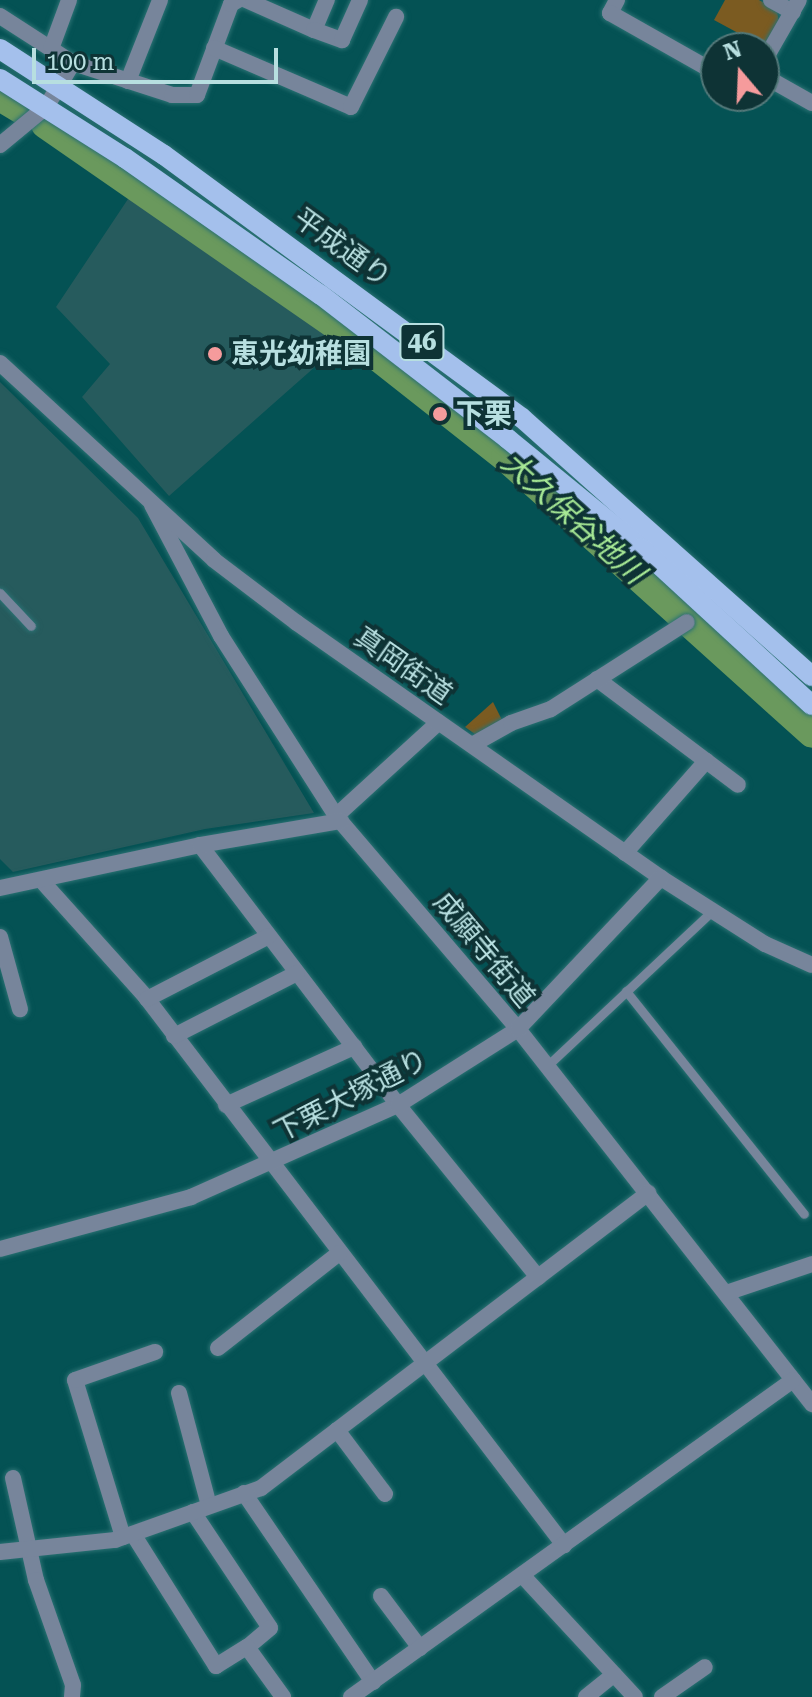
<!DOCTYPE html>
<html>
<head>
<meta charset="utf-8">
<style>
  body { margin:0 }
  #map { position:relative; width:812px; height:1697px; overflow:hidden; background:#045254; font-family:"Roboto Serif","Noto Sans JP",serif }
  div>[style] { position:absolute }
  .built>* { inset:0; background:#265b5d }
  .green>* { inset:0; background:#7b5b21 }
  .river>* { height:30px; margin:-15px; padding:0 15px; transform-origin:15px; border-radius:15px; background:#6a995d }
  .roads { filter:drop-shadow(0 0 2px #2b7173) drop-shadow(0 0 2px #2b7173) }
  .service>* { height:9px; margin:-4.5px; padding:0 4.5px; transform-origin:4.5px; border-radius:4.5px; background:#77859b }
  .minor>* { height:16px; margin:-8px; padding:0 8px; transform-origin:8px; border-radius:8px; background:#77859b }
  .tertiary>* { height:16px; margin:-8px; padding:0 8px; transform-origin:8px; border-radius:8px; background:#77859b }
  .primary>* { height:20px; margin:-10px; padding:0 10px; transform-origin:10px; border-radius:10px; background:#a4c0ec }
  .dots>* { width:22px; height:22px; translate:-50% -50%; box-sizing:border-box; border:4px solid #0e3335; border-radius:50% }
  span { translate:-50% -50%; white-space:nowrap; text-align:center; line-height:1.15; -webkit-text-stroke:8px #0e3335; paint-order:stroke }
  .shield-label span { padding:2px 6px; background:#0e3335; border:2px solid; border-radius:6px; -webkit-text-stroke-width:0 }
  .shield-label { font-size:26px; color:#b7dfe0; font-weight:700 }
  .street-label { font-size:28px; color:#b7dfe0 }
  .poi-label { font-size:28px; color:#b7dfe0; font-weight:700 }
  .left { translate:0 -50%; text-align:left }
  .water-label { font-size:30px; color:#a7e995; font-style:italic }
  .north { position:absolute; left:700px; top:32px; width:80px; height:80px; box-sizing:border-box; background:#0e3335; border:2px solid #527879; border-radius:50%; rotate:341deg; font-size:22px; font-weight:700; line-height:32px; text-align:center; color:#b7dfe0 }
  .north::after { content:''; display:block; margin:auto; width:28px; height:36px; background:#f59b9c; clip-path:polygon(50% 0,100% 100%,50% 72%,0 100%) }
  .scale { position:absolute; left:32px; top:48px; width:246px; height:36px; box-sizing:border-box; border:4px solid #b7dfe0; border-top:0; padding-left:10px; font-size:24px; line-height:28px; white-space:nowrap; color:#b7dfe0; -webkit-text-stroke:6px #0e3335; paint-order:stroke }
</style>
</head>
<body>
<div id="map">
  <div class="built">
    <div style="clip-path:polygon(132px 193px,342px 343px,169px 496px,82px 397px,110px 364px,56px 307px)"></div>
    <div style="clip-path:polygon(0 382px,138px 518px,314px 813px,205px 829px,13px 872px,0 859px)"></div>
  </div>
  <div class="green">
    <div style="clip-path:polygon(725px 0,759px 0,777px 10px,779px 23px,766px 48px,714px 20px)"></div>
    <div style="clip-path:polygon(493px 702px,504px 724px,479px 737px,465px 727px)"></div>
  </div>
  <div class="river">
    <div style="left:0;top:96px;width:26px;rotate:31deg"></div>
    <div style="left:46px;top:124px;width:377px;rotate:34.7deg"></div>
    <div style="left:356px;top:339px;width:191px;rotate:38.2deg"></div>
    <div style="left:506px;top:457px;width:412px;rotate:42deg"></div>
  </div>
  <div class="roads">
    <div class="service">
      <div style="left:0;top:593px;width:45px;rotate:46.8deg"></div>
      <div style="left:626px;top:991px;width:285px;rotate:51.4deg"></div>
      <div style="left:547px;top:1066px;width:226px;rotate:-43.2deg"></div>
    </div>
    <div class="minor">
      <div style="left:246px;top:0;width:74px;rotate:23.8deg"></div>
      <div style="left:314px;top:30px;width:33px;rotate:-67deg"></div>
      <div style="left:617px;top:0;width:15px;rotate:118deg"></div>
      <div style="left:610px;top:13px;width:122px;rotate:29.5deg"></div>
      <div style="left:771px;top:0;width:25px;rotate:29deg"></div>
      <div style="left:0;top:16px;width:87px;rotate:32.8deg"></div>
      <div style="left:73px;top:63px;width:104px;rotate:17.9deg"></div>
      <div style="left:172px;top:95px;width:25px"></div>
      <div style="left:197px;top:95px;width:97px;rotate:-69.5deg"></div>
      <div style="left:231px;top:4px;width:8px;rotate:-30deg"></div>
      <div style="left:314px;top:30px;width:30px;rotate:20deg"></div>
      <div style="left:342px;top:40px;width:44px;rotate:-65.8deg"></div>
      <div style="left:214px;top:48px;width:149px;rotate:23.3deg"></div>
      <div style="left:351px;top:107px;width:101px;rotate:-63.4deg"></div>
      <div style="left:51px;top:49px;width:52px;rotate:-69.8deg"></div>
      <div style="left:764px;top:61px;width:70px;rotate:-60.2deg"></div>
      <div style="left:764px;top:76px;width:55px;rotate:29.4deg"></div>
      <div style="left:128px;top:81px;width:87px;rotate:-68.4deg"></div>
      <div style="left:0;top:145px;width:60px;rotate:-39.6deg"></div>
      <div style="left:46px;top:107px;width:52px;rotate:-58.5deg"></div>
      <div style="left:152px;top:505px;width:148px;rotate:62.2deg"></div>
      <div style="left:221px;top:636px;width:214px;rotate:57.4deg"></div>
      <div style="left:336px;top:816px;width:280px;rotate:49.5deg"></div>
      <div style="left:518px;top:1029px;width:477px;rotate:51.9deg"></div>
      <div style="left:597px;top:679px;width:176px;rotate:36.9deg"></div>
      <div style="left:472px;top:745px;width:45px;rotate:-29.4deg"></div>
      <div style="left:511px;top:723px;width:42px;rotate:-19.3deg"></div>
      <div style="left:551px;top:709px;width:161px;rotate:-32.6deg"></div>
      <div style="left:336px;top:816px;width:139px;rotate:-42.4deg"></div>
      <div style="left:200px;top:845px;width:327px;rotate:52.7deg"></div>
      <div style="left:398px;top:1105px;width:222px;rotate:50.9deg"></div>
      <div style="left:625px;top:853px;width:123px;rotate:-48.6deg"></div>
      <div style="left:41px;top:880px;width:156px;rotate:48.1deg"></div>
      <div style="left:145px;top:996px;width:691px;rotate:52.65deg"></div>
      <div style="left:0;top:888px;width:205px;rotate:-12.1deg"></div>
      <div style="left:200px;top:845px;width:143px;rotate:-9.7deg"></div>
      <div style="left:0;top:937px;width:75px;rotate:74.5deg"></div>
      <div style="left:147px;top:999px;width:137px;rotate:-27.3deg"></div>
      <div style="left:174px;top:1036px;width:138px;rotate:-27.1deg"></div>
      <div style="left:226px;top:1105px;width:141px;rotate:-24.4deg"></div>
      <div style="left:726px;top:1293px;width:91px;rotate:-18.6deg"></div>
      <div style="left:218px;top:1348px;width:154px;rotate:-38.1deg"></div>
      <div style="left:179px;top:1393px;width:117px;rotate:75.1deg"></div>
      <div style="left:337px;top:1430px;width:80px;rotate:53.1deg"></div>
      <div style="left:13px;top:1478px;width:105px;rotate:77.3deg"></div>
      <div style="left:36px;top:1580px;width:111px;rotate:70.6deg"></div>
      <div style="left:73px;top:1685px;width:12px;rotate:95deg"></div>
      <div style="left:244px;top:1493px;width:229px;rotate:55.7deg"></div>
      <div style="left:193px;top:1512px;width:139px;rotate:56.4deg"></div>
      <div style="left:270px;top:1628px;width:30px;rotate:140deg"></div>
      <div style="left:133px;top:1534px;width:156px;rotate:57.8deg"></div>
      <div style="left:216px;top:1666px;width:36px;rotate:-32deg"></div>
      <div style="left:247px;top:1647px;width:62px;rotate:54.2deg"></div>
      <div style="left:123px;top:1537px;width:164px;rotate:-107deg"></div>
      <div style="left:75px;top:1380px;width:85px;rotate:-19.3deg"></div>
      <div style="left:0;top:1552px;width:116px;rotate:-6deg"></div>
      <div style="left:115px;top:1540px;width:155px;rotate:-19.6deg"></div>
      <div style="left:261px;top:1488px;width:487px;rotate:-37.3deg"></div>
      <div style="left:522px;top:1575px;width:166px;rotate:47.2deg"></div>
      <div style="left:381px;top:1596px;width:65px;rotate:53.1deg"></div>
      <div style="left:351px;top:1697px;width:544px;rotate:-35.65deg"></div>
      <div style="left:586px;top:1697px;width:36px;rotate:-39deg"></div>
      <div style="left:662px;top:1697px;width:52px;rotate:-34.9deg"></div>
    </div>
    <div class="tertiary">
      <div style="left:0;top:363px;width:291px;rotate:42.6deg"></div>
      <div style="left:214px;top:560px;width:104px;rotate:37.2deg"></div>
      <div style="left:297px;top:623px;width:444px;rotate:35deg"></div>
      <div style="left:661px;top:878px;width:123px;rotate:32.4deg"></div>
      <div style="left:765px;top:944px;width:51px;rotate:24.1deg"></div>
      <div style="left:0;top:1249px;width:198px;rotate:-15.2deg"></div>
      <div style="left:191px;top:1197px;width:227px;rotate:-24deg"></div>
      <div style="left:398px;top:1105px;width:142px;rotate:-32.3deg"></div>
      <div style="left:518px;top:1029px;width:208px;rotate:-46.6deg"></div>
    </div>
    <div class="primary">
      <div style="left:0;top:49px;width:195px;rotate:32.9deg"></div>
      <div style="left:164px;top:155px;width:444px;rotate:36.3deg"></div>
      <div style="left:522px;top:418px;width:388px;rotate:41.7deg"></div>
      <div style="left:0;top:79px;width:148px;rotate:32.3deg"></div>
      <div style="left:125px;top:158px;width:239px;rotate:35deg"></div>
      <div style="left:321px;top:295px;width:236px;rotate:37.6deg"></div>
      <div style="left:508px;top:439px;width:172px;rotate:39.3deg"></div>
      <div style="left:641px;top:548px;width:232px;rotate:42.6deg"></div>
    </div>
  </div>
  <div class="dots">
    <div style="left:215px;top:354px;background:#f59b9c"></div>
    <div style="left:440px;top:414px;background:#f59b9c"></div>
  </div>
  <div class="shield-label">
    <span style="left:422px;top:342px">46</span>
  </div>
  <div class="street-label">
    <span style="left:342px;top:248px;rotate:36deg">平成通り</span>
    <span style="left:403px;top:666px;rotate:35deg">真岡街道</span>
    <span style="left:484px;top:950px;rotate:50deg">成願寺街道</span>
    <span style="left:351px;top:1096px;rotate:-27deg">下栗大塚通り</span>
  </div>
  <div class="poi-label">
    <span class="left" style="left:231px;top:354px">恵光幼稚園</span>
    <span class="left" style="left:456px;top:414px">下栗</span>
  </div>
  <div class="water-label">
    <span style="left:573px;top:518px;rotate:42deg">大久保谷地川</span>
  </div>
  <div class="north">N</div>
  <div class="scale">100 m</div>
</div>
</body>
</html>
